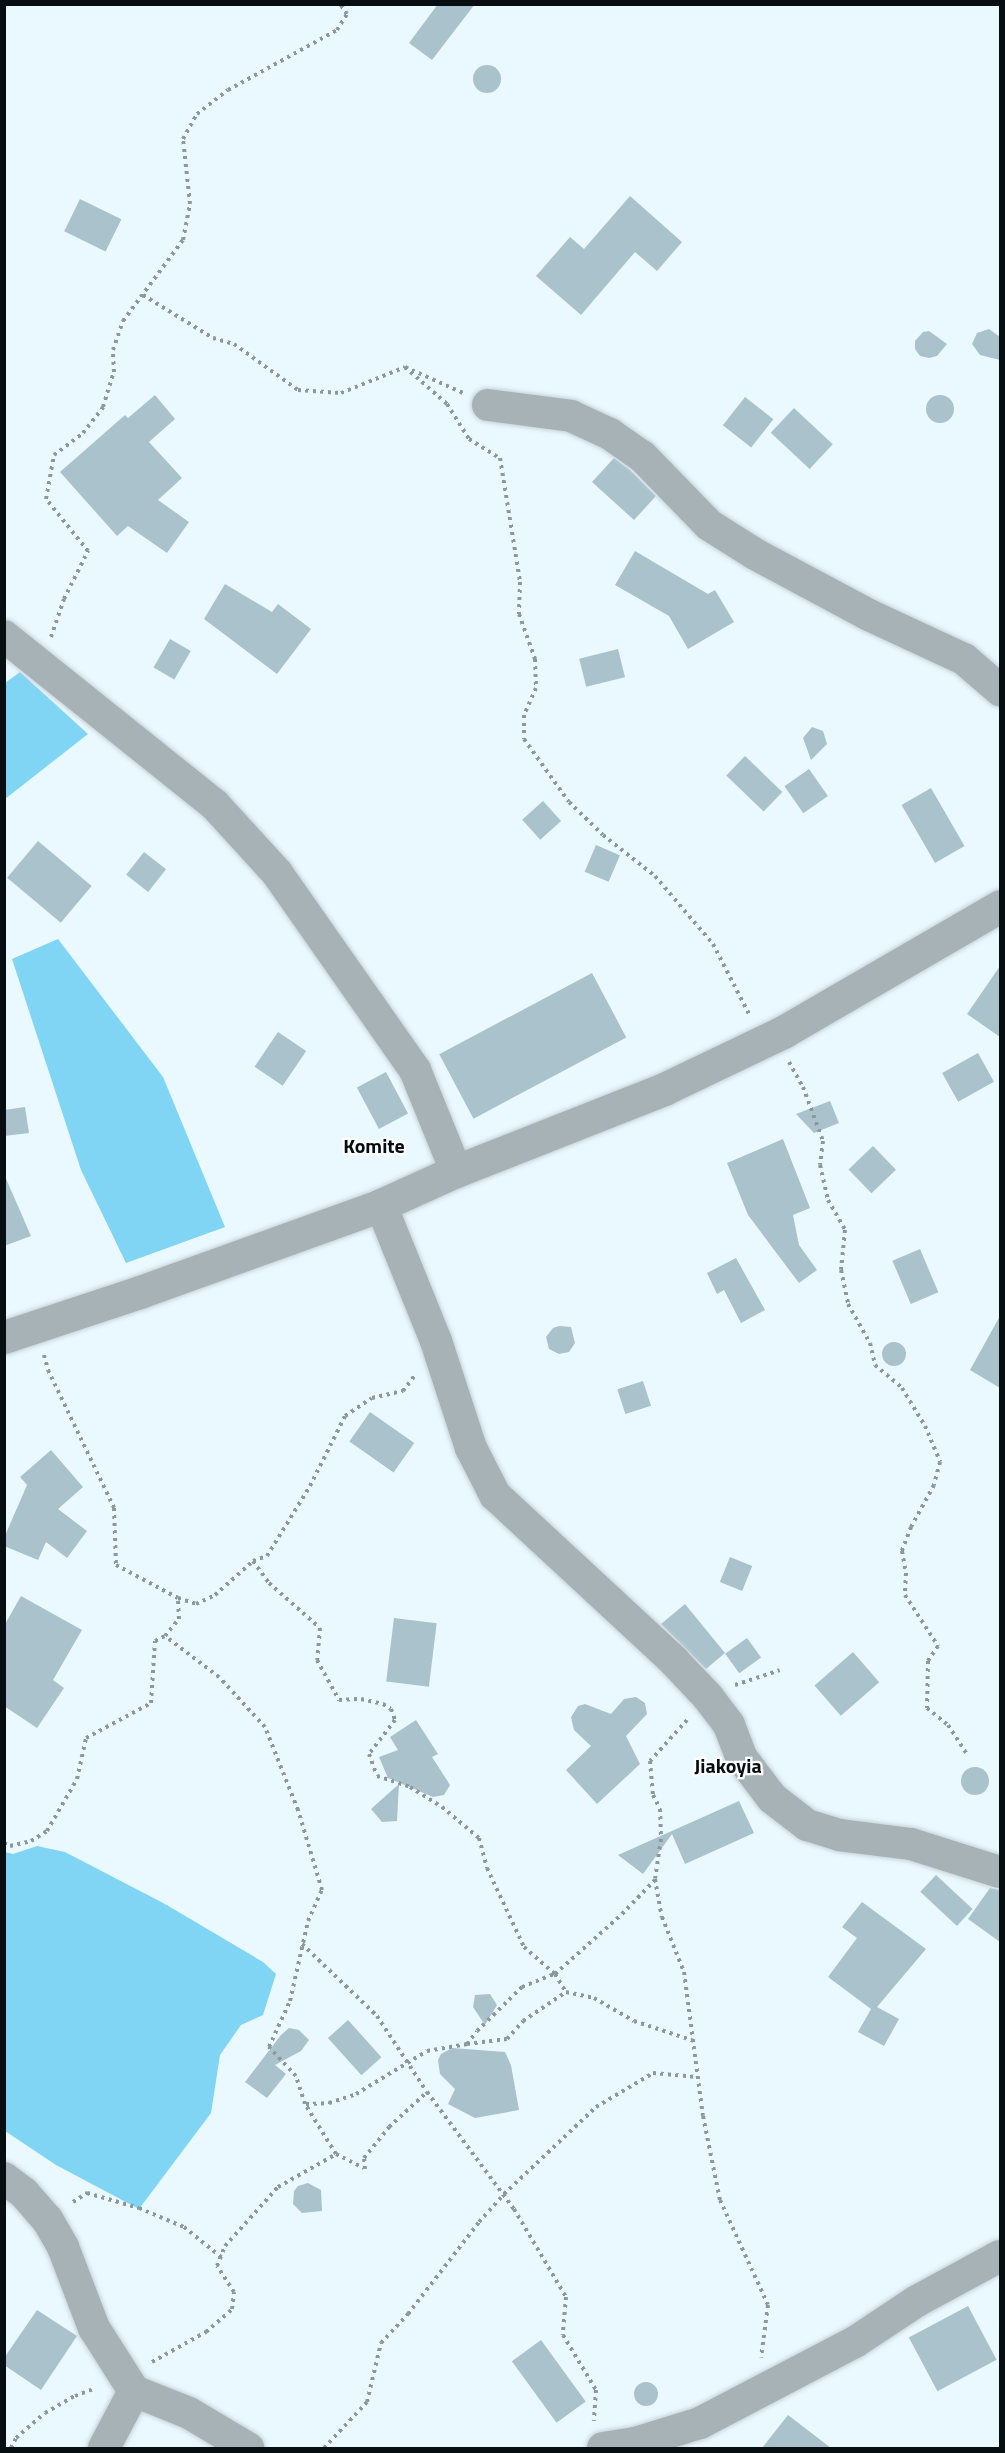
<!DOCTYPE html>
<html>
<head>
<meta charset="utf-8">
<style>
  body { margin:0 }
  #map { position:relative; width:1005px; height:2453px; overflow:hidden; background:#eaf9ff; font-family:"Titillium Web",sans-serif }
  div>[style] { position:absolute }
  .green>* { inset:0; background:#80d5f4 }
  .building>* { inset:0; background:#a9c2cc; transform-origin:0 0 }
  .round { border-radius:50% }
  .path>* { height:4px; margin-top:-2px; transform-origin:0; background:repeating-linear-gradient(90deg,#8c989c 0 3px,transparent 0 7.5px) }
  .roads { filter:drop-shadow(0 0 2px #c6d3d9) drop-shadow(0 0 2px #c6d3d9) }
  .minor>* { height:32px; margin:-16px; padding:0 16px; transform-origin:16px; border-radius:16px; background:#a7b2b6 }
  .tertiary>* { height:33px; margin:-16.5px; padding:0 16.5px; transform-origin:16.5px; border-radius:16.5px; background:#a7b2b6 }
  span { translate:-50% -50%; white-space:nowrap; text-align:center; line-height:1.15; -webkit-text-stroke:4.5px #fff; paint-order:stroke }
  .quarter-label { font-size:20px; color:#060e11; font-weight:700 }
  .frame { position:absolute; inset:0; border:6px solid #060e11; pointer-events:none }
</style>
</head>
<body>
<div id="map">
  <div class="green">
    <div style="clip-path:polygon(20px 672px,88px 734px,5px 799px,5px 683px)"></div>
    <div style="clip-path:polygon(58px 939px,163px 1077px,225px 1227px,126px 1263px,81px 1170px,12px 959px)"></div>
    <div style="clip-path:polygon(37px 1846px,65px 1852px,165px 1904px,263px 1962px,276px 1974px,263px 2015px,241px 2025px,220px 2055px,211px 2113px,139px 2209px,56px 2165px,5px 2131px,5px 1852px,13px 1854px)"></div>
  </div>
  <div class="building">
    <div style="clip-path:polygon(438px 4px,475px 4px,432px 60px,409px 43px)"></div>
    <div class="round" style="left:473px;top:65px;width:28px;height:28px"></div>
    <div style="clip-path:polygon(630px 196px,682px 242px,657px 271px,635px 252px,581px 315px,536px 276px,570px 237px,584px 249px)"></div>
    <div style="left:80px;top:199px;width:46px;height:36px;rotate:26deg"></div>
    <div style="clip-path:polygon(989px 329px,1000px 337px,1000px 360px,980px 355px,972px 344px,977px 333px)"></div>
    <div style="clip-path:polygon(929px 331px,947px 344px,937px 356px,929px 358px,920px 356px,915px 349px,915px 341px,923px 332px)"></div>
    <div style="clip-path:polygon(155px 395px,175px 419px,149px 442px,182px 478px,158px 500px,189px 522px,167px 553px,128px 526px,117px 536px,60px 472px,125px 415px,128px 418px)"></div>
    <div class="round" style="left:926px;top:395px;width:28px;height:28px"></div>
    <div style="left:745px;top:397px;width:36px;height:36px;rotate:38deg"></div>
    <div style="left:794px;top:408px;width:53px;height:34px;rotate:43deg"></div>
    <div style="clip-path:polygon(614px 458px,630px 470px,656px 496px,634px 520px,592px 482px)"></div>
    <div style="clip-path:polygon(635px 551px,708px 594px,715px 590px,734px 622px,688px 649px,669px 616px,615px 585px)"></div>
    <div style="clip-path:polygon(225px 584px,272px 612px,278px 604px,311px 629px,277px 674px,204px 619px)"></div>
    <div style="left:170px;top:639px;width:24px;height:33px;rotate:30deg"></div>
    <div style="left:618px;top:649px;width:29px;height:40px;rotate:76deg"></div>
    <div style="clip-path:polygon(812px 727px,823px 731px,827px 744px,811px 760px,803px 738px)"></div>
    <div style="left:745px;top:756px;width:52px;height:27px;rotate:44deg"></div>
    <div style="left:809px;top:769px;width:33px;height:30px;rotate:55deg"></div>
    <div style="left:931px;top:788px;width:67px;height:34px;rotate:60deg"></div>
    <div style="left:543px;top:801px;width:27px;height:28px;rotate:48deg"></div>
    <div style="left:38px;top:841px;width:70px;height:48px;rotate:40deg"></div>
    <div style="left:596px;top:845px;width:26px;height:29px;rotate:23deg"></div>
    <div style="left:144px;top:852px;width:28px;height:29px;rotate:38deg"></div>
    <div style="clip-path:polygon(1000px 966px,1000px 1037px,967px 1014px)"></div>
    <div style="left:592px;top:973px;width:73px;height:173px;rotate:62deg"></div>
    <div style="left:278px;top:1032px;width:34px;height:42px;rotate:34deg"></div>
    <div style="left:978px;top:1053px;width:33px;height:41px;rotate:61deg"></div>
    <div style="left:386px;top:1072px;width:47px;height:33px;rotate:62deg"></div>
    <div style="clip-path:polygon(830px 1101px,839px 1123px,814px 1133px,796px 1114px)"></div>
    <div style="clip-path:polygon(25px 1107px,29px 1133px,4px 1136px,4px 1110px)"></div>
    <div style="clip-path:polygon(783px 1139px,810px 1208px,793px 1215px,799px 1245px,817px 1270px,799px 1283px,748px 1215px,727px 1163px)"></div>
    <div style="left:873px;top:1146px;width:33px;height:34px;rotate:46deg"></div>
    <div style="clip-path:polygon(4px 1174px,31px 1236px,4px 1246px)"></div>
    <div style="left:920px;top:1249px;width:47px;height:30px;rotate:67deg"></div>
    <div style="clip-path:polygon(736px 1258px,765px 1310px,741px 1323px,724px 1290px,717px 1294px,707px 1273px)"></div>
    <div style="clip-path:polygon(1000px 1316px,1000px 1388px,970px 1370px)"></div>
    <div style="clip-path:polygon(559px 1326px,571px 1327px,575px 1343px,569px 1352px,559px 1354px,549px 1349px,546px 1337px,553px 1328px)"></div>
    <div class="round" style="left:882px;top:1342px;width:24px;height:24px"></div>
    <div style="left:643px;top:1381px;width:26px;height:27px;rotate:72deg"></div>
    <div style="left:370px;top:1412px;width:54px;height:36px;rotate:35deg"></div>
    <div style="clip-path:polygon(51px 1450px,83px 1487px,58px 1509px,87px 1531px,67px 1558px,46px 1542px,38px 1560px,4px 1546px,4px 1538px,27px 1485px,20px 1477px)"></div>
    <div style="left:730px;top:1557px;width:24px;height:27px;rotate:22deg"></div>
    <div style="clip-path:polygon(21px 1596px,82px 1630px,53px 1680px,64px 1688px,37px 1728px,4px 1706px,4px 1626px)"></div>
    <div style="clip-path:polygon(685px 1604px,725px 1653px,706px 1669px,661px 1624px)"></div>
    <div style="left:394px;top:1618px;width:43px;height:64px;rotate:7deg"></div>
    <div style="left:747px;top:1638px;width:24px;height:27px;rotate:54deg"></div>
    <div style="left:853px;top:1652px;width:40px;height:51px;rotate:49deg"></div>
    <div style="clip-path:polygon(636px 1697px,645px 1703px,647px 1714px,626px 1736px,640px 1764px,597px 1804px,566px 1770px,591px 1746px,574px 1730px,571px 1717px,578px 1706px,585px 1704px,611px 1714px,624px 1699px)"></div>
    <div style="clip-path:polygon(416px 1720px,438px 1754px,432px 1757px,450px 1785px,444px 1795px,433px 1797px,388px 1778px,379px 1757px,398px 1750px,390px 1737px)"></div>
    <div class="round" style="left:961px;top:1767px;width:28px;height:28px"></div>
    <div style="clip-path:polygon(399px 1784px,397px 1821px,382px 1822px,371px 1809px)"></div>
    <div style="clip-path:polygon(739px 1801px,754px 1833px,685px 1864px,672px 1834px,643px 1874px,618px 1855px)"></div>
    <div style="left:936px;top:1875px;width:50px;height:23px;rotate:43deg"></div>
    <div style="clip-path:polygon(990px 1888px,1000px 1890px,1000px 1942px,968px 1919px)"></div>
    <div style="clip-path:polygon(862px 1902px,926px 1949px,877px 2007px,899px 2019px,884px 2046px,858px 2032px,871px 2009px,828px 1977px,857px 1938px,842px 1927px)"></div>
    <div style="clip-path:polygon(490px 1994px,497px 2005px,485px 2025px,473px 2007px,475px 1995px)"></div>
    <div style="left:348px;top:2020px;width:50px;height:27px;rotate:48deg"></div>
    <div style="clip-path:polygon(289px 2028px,299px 2030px,309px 2040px,301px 2051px,275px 2065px,286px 2074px,267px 2098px,245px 2082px,281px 2035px)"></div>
    <div style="clip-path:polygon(452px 2048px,505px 2052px,511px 2065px,519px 2110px,475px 2118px,448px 2104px,455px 2089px,440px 2074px,438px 2060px,441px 2054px)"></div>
    <div style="clip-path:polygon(308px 2183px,321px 2190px,322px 2211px,302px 2213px,293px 2204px,294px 2191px,298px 2186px)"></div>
    <div style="left:968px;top:2306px;width:61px;height:67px;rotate:62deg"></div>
    <div style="clip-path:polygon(37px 2310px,77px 2336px,41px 2390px,4px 2365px,4px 2358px)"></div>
    <div style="left:541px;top:2340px;width:76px;height:36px;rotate:54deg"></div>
    <div class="round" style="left:634px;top:2382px;width:24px;height:24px"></div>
    <div style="clip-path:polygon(788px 2415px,831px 2448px,762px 2448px)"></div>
  </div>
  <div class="path">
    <div style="left:143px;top:295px;width:82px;rotate:31.6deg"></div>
    <div style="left:213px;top:338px;width:22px;rotate:16deg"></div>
    <div style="left:234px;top:344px;width:79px;rotate:35.7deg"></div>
    <div style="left:298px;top:390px;width:43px;rotate:4deg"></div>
    <div style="left:341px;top:393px;width:69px;rotate:-22.1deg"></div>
    <div style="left:405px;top:367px;width:64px;rotate:24.1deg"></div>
    <div style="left:405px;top:367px;width:56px;rotate:41.4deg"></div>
    <div style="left:447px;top:404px;width:41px;rotate:57.8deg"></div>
    <div style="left:469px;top:439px;width:36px;rotate:32deg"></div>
    <div style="left:500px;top:458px;width:126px;rotate:80.8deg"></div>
    <div style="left:520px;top:582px;width:32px;rotate:92deg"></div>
    <div style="left:519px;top:614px;width:48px;rotate:70.4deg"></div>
    <div style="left:535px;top:659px;width:29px;rotate:88deg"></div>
    <div style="left:536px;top:688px;width:30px;rotate:114deg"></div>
    <div style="left:524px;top:715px;width:24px;rotate:90deg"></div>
    <div style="left:524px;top:739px;width:77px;rotate:54.5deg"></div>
    <div style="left:569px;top:802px;width:47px;rotate:44.1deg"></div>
    <div style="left:603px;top:835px;width:66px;rotate:38.3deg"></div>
    <div style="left:655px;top:876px;width:89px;rotate:49.5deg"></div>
    <div style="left:713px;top:944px;width:79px;rotate:62.8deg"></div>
    <div style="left:51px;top:637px;width:40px;rotate:-71.1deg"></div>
    <div style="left:64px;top:599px;width:54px;rotate:-63.4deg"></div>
    <div style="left:88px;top:551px;width:67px;rotate:-128.9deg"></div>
    <div style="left:46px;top:499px;width:45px;rotate:-79.7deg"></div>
    <div style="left:54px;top:455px;width:36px;rotate:-37deg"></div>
    <div style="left:83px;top:433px;width:33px;rotate:-52deg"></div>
    <div style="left:103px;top:407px;width:37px;rotate:-73deg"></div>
    <div style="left:114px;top:372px;width:22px;rotate:-93deg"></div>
    <div style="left:113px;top:350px;width:31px;rotate:-71deg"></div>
    <div style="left:123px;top:321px;width:101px;rotate:-53.5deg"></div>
    <div style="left:183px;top:240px;width:37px;rotate:-79deg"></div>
    <div style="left:190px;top:204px;width:65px;rotate:-96.1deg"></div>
    <div style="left:183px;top:139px;width:29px;rotate:-61deg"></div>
    <div style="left:197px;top:114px;width:39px;rotate:-38deg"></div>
    <div style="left:228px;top:90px;width:124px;rotate:-28.8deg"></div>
    <div style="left:337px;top:30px;width:19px;rotate:-58deg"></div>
    <div style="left:347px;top:14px;width:12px;rotate:-125deg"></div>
    <div style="left:789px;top:1062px;width:29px;rotate:61deg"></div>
    <div style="left:803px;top:1087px;width:58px;rotate:69.7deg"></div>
    <div style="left:823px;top:1141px;width:24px;rotate:97deg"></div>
    <div style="left:820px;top:1165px;width:36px;rotate:77deg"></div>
    <div style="left:828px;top:1200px;width:34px;rotate:60deg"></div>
    <div style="left:845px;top:1230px;width:40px;rotate:95.7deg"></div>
    <div style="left:841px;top:1270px;width:35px;rotate:78deg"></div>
    <div style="left:848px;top:1304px;width:45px;rotate:60.6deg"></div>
    <div style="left:870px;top:1343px;width:23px;rotate:77deg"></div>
    <div style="left:875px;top:1365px;width:35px;rotate:40deg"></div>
    <div style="left:902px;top:1388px;width:44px;rotate:58.8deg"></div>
    <div style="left:925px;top:1426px;width:39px;rotate:67deg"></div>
    <div style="left:940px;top:1462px;width:24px;rotate:105deg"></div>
    <div style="left:934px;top:1485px;width:48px;rotate:118.7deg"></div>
    <div style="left:911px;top:1527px;width:26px;rotate:111deg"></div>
    <div style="left:902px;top:1551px;width:22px;rotate:80deg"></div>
    <div style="left:906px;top:1573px;width:22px;rotate:93deg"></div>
    <div style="left:905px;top:1595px;width:61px;rotate:57.1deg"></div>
    <div style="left:938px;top:1646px;width:18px;rotate:124deg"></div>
    <div style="left:928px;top:1661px;width:47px;rotate:91.2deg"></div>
    <div style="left:927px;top:1708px;width:27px;rotate:39deg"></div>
    <div style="left:948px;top:1725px;width:37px;rotate:57deg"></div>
    <div style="left:44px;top:1355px;width:16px;rotate:75deg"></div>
    <div style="left:48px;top:1370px;width:153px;rotate:64.4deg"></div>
    <div style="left:114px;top:1508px;width:57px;rotate:88deg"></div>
    <div style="left:116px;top:1565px;width:70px;rotate:28deg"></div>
    <div style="left:253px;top:1561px;width:27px;rotate:54deg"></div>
    <div style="left:269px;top:1583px;width:68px;rotate:41.4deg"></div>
    <div style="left:320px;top:1628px;width:32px;rotate:95deg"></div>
    <div style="left:317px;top:1660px;width:46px;rotate:61.2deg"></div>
    <div style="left:339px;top:1700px;width:22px;rotate:-3deg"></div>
    <div style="left:361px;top:1699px;width:23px;rotate:13deg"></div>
    <div style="left:383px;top:1704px;width:9px;rotate:32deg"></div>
    <div style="left:391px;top:1709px;width:12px;rotate:70deg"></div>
    <div style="left:395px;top:1720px;width:43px;rotate:127.4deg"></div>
    <div style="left:369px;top:1754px;width:23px;rotate:70deg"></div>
    <div style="left:377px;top:1776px;width:35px;rotate:18deg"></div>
    <div style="left:410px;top:1787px;width:38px;rotate:32deg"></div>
    <div style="left:442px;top:1807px;width:48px;rotate:40deg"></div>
    <div style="left:479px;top:1838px;width:31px;rotate:75deg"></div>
    <div style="left:487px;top:1868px;width:87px;rotate:64.9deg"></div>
    <div style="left:524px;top:1947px;width:41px;rotate:41.1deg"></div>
    <div style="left:555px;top:1974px;width:21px;rotate:59deg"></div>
    <div style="left:735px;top:1685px;width:47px;rotate:-18.4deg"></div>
    <div style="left:687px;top:1720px;width:55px;rotate:132.1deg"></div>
    <div style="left:650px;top:1761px;width:34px;rotate:85deg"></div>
    <div style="left:653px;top:1795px;width:16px;rotate:63deg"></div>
    <div style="left:660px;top:1809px;width:30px;rotate:88deg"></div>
    <div style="left:661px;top:1839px;width:40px;rotate:98.5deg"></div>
    <div style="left:655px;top:1879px;width:39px;rotate:80deg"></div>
    <div style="left:662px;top:1917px;width:59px;rotate:68.2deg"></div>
    <div style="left:684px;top:1972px;width:145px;rotate:82.5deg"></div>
    <div style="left:703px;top:2116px;width:86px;rotate:78.6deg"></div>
    <div style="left:720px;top:2200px;width:115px;rotate:65.4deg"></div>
    <div style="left:768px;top:2305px;width:53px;rotate:97.5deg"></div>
    <div style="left:4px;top:1843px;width:7px;rotate:27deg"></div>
    <div style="left:10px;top:1846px;width:22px;rotate:-13deg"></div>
    <div style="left:31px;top:1841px;width:19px;rotate:-32deg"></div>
    <div style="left:47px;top:1831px;width:60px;rotate:-60deg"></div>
    <div style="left:77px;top:1779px;width:42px;rotate:-77.6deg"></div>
    <div style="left:86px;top:1738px;width:74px;rotate:-28.3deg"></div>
    <div style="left:151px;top:1703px;width:62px;rotate:-86.3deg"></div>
    <div style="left:155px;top:1641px;width:11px;rotate:-27deg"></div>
    <div style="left:165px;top:1636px;width:22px;rotate:-51deg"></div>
    <div style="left:179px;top:1619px;width:21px;rotate:-93deg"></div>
    <div style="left:178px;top:1598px;width:19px;rotate:18deg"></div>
    <div style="left:196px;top:1604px;width:21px;rotate:-25deg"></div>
    <div style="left:215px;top:1595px;width:51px;rotate:-41.8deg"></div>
    <div style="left:253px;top:1561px;width:15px;rotate:-20deg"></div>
    <div style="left:267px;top:1556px;width:82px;rotate:-58.4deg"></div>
    <div style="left:310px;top:1486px;width:78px;rotate:-63.4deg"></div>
    <div style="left:345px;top:1416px;width:32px;rotate:-34deg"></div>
    <div style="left:372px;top:1398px;width:32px;rotate:-13deg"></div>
    <div style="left:403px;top:1391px;width:20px;rotate:-53deg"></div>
    <div style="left:302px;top:1944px;width:104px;rotate:43.8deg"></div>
    <div style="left:377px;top:2016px;width:91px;rotate:56.7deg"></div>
    <div style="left:427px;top:2092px;width:146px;rotate:53.4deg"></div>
    <div style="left:514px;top:2209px;width:102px;rotate:59.4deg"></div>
    <div style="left:566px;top:2297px;width:38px;rotate:95deg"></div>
    <div style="left:563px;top:2335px;width:64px;rotate:59deg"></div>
    <div style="left:596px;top:2390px;width:31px;rotate:94deg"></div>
    <div style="left:467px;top:2044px;width:40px;rotate:-7.1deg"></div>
    <div style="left:507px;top:2039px;width:24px;rotate:-48deg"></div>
    <div style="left:523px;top:2021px;width:52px;rotate:-34deg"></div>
    <div style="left:566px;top:1992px;width:29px;rotate:12deg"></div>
    <div style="left:594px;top:1998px;width:46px;rotate:29.9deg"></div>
    <div style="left:634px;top:2021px;width:63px;rotate:18.4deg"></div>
    <div style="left:306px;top:2104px;width:23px;rotate:-2deg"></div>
    <div style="left:329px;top:2103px;width:28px;rotate:-18deg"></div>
    <div style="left:356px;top:2094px;width:83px;rotate:-31.2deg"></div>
    <div style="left:427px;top:2051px;width:41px;rotate:-9.9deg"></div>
    <div style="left:467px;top:2044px;width:16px;rotate:-52deg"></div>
    <div style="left:477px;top:2031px;width:63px;rotate:-44.4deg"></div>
    <div style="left:522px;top:1987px;width:35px;rotate:-22deg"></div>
    <div style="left:555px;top:1974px;width:90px;rotate:-41.8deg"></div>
    <div style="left:622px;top:1914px;width:47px;rotate:-45.9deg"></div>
    <div style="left:336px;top:2154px;width:31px;rotate:27deg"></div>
    <div style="left:365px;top:2169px;width:11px;rotate:-95deg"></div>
    <div style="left:364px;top:2158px;width:40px;rotate:-51deg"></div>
    <div style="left:389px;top:2127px;width:52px;rotate:-42.6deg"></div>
    <div style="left:73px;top:2202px;width:17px;rotate:-33deg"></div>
    <div style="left:87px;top:2193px;width:54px;rotate:16.1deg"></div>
    <div style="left:139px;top:2208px;width:49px;rotate:22.9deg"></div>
    <div style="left:184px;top:2227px;width:48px;rotate:39deg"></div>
    <div style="left:152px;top:2362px;width:62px;rotate:-29.1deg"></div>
    <div style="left:206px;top:2332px;width:35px;rotate:-41deg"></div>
    <div style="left:232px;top:2309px;width:17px;rotate:-83deg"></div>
    <div style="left:234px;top:2292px;width:31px;rotate:-123deg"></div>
    <div style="left:217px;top:2266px;width:22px;rotate:-68deg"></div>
    <div style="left:225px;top:2246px;width:79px;rotate:-48.1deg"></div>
    <div style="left:278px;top:2187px;width:67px;rotate:-29.6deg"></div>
    <div style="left:336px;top:2154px;width:59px;rotate:-121.8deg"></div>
    <div style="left:305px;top:2104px;width:29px;rotate:-108deg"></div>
    <div style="left:296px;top:2076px;width:40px;rotate:-133deg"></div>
    <div style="left:269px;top:2047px;width:51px;rotate:-65.5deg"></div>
    <div style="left:290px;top:2001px;width:82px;rotate:-77.3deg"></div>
    <div style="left:308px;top:1921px;width:34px;rotate:-66deg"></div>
    <div style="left:322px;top:1890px;width:84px;rotate:-106.7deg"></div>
    <div style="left:298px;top:1810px;width:89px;rotate:-111.7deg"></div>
    <div style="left:265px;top:1727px;width:68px;rotate:-132.6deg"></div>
    <div style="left:219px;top:1677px;width:68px;rotate:-142.8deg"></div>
    <div style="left:11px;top:2448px;width:11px;rotate:-63deg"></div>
    <div style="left:16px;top:2438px;width:38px;rotate:-41deg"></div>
    <div style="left:45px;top:2413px;width:34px;rotate:-30deg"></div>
    <div style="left:75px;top:2396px;width:22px;rotate:-21deg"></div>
    <div style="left:324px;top:2448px;width:63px;rotate:-46.9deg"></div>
    <div style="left:367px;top:2402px;width:61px;rotate:-76.7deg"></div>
    <div style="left:381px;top:2343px;width:40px;rotate:-47deg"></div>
    <div style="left:408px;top:2314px;width:116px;rotate:-52.3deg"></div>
    <div style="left:479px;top:2222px;width:38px;rotate:-48deg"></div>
    <div style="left:504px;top:2194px;width:127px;rotate:-43.4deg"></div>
    <div style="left:596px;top:2107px;width:66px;rotate:-30.8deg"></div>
    <div style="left:653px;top:2073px;width:44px;rotate:5.2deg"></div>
  </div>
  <div class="roads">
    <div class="minor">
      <div style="left:488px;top:405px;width:84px;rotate:7.5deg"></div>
      <div style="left:571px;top:416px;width:43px;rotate:24.8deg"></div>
      <div style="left:610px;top:434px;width:39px;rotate:35deg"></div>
      <div style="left:642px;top:456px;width:96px;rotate:45.8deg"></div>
      <div style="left:709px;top:525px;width:54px;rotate:32.2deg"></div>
      <div style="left:755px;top:554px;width:129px;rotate:28.2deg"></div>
      <div style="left:869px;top:615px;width:105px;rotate:24.9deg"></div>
      <div style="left:964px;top:659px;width:48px;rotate:40.7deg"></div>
      <div style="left:4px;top:636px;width:270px;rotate:38.7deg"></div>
      <div style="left:215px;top:805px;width:92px;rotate:47.6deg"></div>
      <div style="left:277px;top:873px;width:241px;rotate:55deg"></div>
      <div style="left:415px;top:1070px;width:109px;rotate:67.9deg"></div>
      <div style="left:381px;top:1205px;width:147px;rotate:68deg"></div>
      <div style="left:436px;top:1341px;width:113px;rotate:71.9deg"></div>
      <div style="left:471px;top:1448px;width:53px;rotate:62.9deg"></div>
      <div style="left:495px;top:1495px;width:243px;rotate:42.8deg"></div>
      <div style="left:673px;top:1660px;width:51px;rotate:46.6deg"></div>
      <div style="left:708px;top:1697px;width:35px;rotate:53deg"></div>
      <div style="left:729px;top:1725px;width:34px;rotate:69deg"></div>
      <div style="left:741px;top:1757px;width:51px;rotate:52.9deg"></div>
      <div style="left:772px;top:1798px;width:44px;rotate:37.6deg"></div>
      <div style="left:807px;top:1825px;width:34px;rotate:17deg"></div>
      <div style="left:839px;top:1835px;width:73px;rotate:7.1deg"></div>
      <div style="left:911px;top:1844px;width:93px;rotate:17.5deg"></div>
      <div style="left:4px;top:2178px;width:25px;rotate:37deg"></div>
      <div style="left:24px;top:2193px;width:35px;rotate:49deg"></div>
      <div style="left:47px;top:2219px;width:32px;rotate:60deg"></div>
      <div style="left:63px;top:2247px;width:87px;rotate:69.1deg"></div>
      <div style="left:94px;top:2328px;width:75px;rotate:57.6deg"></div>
      <div style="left:134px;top:2391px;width:59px;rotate:21.8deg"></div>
      <div style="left:189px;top:2413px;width:69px;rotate:30.7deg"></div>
      <div style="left:104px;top:2448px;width:64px;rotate:-62.2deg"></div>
      <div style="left:603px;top:2448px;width:32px;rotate:-9deg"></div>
      <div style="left:635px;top:2443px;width:68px;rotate:-17.1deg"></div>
      <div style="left:700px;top:2423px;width:175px;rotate:-27.6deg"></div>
      <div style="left:855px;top:2342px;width:74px;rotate:-33.5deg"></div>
      <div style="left:917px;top:2301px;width:94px;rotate:-28.5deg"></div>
    </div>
    <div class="tertiary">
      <div style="left:4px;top:1337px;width:143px;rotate:-18.3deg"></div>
      <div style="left:140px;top:1292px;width:256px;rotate:-19.8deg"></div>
      <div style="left:381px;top:1205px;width:82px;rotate:-24.4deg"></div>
      <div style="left:456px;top:1171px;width:224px;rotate:-21.5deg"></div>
      <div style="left:664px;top:1089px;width:132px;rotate:-25.6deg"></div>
      <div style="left:783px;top:1032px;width:251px;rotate:-30.1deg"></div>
    </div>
  </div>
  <div class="quarter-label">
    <span style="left:374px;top:1145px">Komite</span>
    <span style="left:728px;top:1765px">Jiakoyia</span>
  </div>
  <div class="frame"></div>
</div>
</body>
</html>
